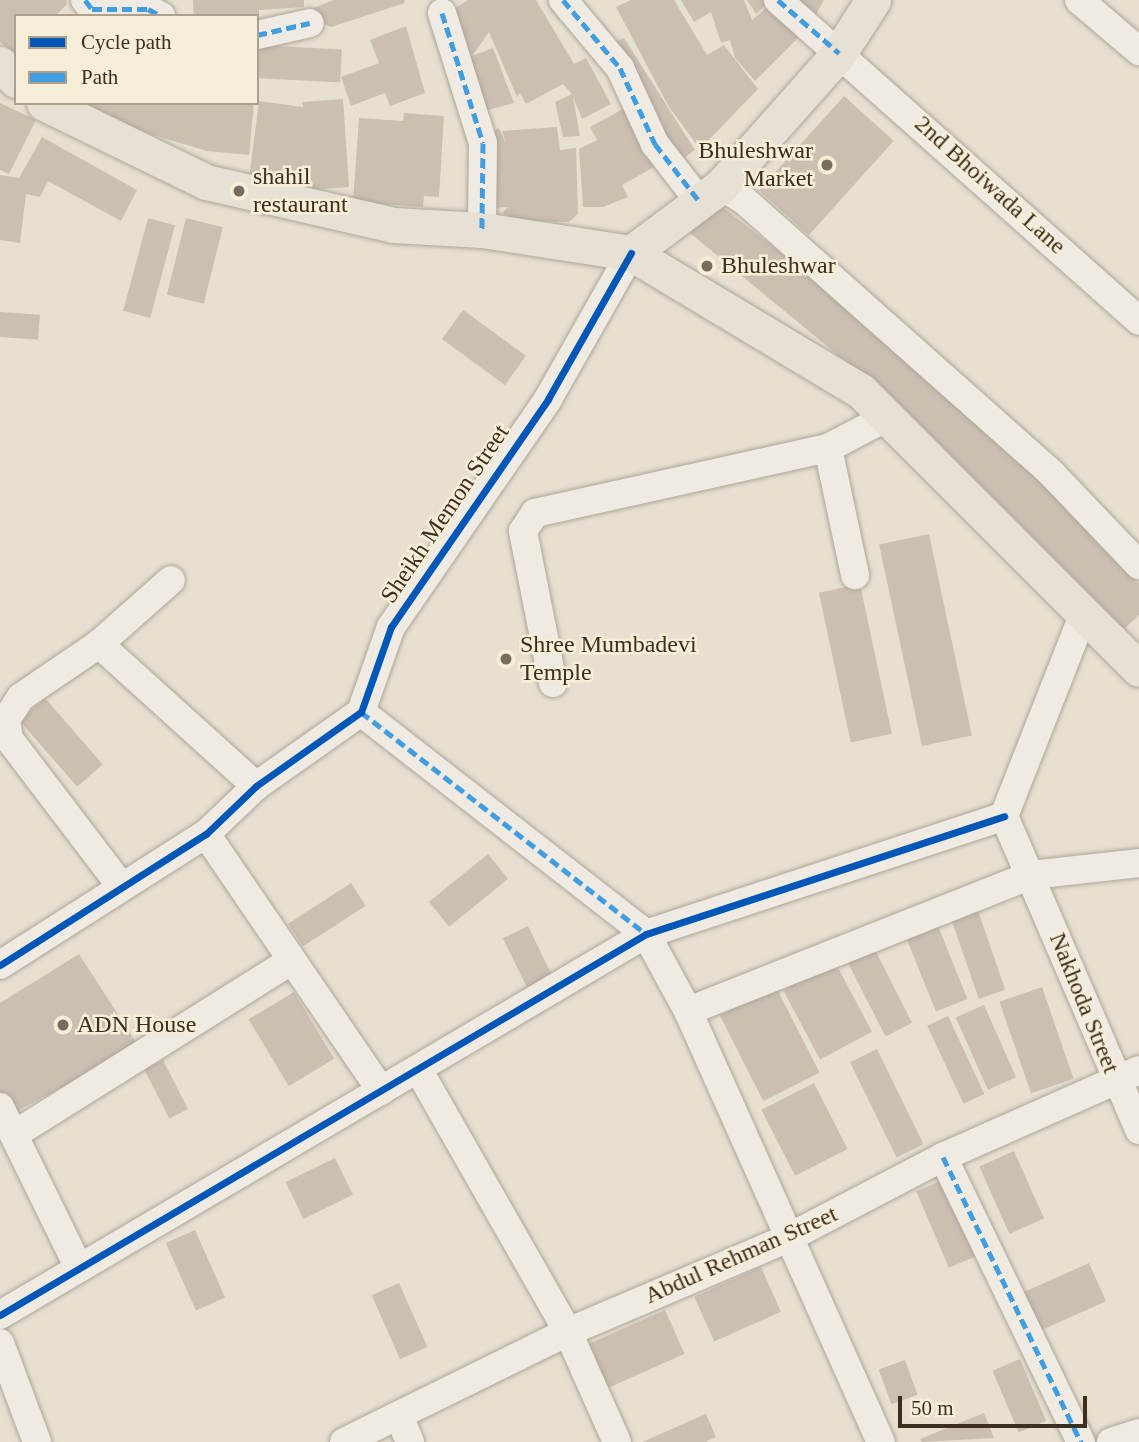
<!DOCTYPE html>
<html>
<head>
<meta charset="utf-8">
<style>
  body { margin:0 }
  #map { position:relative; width:1139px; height:1442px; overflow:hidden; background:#e7e0d1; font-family:"Times New Roman",serif }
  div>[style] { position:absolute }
  .building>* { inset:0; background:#cbbfb2; transform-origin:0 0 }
  .roads { filter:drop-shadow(0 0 2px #ada599) drop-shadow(0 0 2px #ada599) }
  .minor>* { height:28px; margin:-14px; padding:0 14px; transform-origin:14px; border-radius:14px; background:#efebe3 }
  .major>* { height:35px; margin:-17.5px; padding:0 17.5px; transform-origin:17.5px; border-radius:17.5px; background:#e6e1d4 }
  .quiet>* { height:5px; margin-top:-2.5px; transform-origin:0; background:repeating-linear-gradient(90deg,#3f9de0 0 10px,transparent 0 15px) }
  .cycleway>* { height:7px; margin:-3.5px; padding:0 3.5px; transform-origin:3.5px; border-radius:3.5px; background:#0057b8 }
  .dots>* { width:19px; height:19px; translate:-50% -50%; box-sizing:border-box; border:4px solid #f7eed8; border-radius:50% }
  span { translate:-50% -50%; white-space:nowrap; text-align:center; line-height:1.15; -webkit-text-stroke:5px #f7eed8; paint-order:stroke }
  .poi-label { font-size:24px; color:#3d2e20 }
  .right { translate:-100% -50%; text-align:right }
  .left { translate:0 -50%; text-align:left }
  .street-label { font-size:24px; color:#3d2e20 }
  .legend { position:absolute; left:14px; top:14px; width:245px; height:91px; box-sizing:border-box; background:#f7eed8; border:2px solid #ada18e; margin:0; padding:9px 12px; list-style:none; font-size:21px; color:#3d2e20 }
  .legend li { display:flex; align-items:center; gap:14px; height:35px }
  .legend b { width:35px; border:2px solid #ada18e }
  .scale { position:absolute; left:898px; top:1396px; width:189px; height:32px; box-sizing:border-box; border:4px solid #3d2e20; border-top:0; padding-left:9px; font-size:21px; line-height:24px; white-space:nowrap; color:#3d2e20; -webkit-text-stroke:5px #f7eed8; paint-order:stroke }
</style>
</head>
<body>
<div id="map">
  <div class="building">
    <div style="clip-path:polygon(0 0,66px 0,67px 4px,55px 16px,16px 16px,16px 55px,0 42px)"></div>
    <div style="clip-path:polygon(193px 0,304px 0,304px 7px,259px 10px,259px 16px,194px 16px)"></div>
    <div style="clip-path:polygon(334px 0,404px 0,405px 3px,331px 27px,318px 21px,313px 8px)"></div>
    <div style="clip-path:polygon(468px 0,536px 0,574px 64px,586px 58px,611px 104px,582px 119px,573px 97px,580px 136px,563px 137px,555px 102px,572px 94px,563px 84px,526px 104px,520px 93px,517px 97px,489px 32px,472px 56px,493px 48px,514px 103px,481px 112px,462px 60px,472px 56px,446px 14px)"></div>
    <div style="clip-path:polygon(631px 0,674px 0,707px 55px,724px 45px,758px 89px,700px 149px,669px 107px,616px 7px)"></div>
    <div style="clip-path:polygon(681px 0,744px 0,752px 20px,774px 1px,804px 32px,755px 81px,735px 58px,730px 40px,721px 43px,711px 12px,694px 22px)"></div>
    <div style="clip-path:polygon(747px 0,772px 0,756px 14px)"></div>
    <div style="clip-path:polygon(789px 0,824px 0,812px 21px)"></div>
    <div style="clip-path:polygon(406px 26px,425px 93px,390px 106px,385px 93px,351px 106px,341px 77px,379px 63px,370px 40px)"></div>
    <div style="clip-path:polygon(624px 38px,695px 150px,677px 163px,608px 45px)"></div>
    <div style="left:257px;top:45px;width:85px;height:33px;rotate:3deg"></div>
    <div style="left:844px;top:96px;width:67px;height:127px;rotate:42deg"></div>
    <div style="clip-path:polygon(343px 99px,349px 187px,308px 190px,249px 179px,259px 101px,303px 107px,302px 102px)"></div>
    <div style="clip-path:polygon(0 103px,36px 120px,9px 174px,0 170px)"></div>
    <div style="clip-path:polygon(82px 103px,254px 103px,249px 155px,207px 151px,116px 124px)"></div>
    <div style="clip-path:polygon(623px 109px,654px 167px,622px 185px,628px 197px,603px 207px,583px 207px,579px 149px,597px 140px,590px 127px)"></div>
    <div style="clip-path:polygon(404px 113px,444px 116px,439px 197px,424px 196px,423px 207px,353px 202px,359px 118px,403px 121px)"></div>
    <div style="clip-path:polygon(557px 127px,560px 150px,576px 148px,578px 214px,569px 222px,518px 221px,502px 213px,508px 207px,493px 208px,498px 164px,490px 133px,499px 128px,506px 143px,502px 131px)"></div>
    <div style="clip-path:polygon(42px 137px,137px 190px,121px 221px,48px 181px,40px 197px,26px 194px,20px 243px,0 240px,0 175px,19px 178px)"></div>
    <div style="clip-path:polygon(715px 201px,909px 354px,1045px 484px,1139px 584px,1139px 615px,1121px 632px,1014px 518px,880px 390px,690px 233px)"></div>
    <div style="left:148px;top:218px;width:28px;height:96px;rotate:15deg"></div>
    <div style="left:186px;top:218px;width:38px;height:79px;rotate:14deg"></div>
    <div style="left:463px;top:310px;width:78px;height:36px;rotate:36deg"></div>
    <div style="left:0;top:312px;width:40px;height:25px;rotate:4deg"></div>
    <div style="left:929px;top:534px;width:206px;height:51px;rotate:78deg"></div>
    <div style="left:860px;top:584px;width:153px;height:42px;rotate:78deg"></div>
    <div style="left:45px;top:698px;width:88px;height:34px;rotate:49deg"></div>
    <div style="left:488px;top:854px;width:32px;height:76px;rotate:51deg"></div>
    <div style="left:351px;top:883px;width:27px;height:75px;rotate:57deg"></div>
    <div style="left:974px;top:899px;width:96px;height:28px;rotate:71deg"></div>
    <div style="left:936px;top:921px;width:84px;height:34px;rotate:68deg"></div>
    <div style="left:528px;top:926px;width:55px;height:28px;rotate:64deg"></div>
    <div style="left:870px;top:940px;width:93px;height:30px;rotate:63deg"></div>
    <div style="clip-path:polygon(79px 954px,139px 1047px,11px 1114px,0 1096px,0 1003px)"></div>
    <div style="left:835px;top:962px;width:79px;height:59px;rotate:62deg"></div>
    <div style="left:776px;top:987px;width:96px;height:63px;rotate:63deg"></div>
    <div style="left:1042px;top:987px;width:97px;height:45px;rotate:71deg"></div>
    <div style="left:294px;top:992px;width:78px;height:53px;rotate:59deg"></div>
    <div style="left:984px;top:1005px;width:79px;height:31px;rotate:66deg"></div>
    <div style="left:948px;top:1016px;width:86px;height:23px;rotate:65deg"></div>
    <div style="left:877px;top:1049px;width:106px;height:30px;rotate:64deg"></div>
    <div style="left:163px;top:1060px;width:55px;height:21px;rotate:63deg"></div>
    <div style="left:814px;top:1083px;width:74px;height:59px;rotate:63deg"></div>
    <div style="left:1014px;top:1151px;width:74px;height:38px;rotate:66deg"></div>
    <div style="left:335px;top:1158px;width:41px;height:55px;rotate:64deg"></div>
    <div style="left:943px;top:1180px;width:83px;height:29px;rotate:67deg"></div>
    <div style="left:195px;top:1230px;width:74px;height:32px;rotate:66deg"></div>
    <div style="left:1089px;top:1263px;width:42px;height:73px;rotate:66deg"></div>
    <div style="left:761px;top:1267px;width:49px;height:73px;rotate:66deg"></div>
    <div style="left:399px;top:1283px;width:70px;height:30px;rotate:66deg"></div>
    <div style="left:665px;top:1310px;width:48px;height:90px;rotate:66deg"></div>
    <div style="left:1020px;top:1359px;width:67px;height:30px;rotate:67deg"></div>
    <div style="left:905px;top:1360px;width:37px;height:28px;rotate:70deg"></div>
    <div style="clip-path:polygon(984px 1413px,994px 1438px,922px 1442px,920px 1439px)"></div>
    <div style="clip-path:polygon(706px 1414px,716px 1437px,706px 1442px,642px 1442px)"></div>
  </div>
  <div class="roads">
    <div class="minor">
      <div style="left:85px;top:0;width:11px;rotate:52deg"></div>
      <div style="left:92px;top:9px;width:56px"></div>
      <div style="left:148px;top:9px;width:15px;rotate:28deg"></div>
      <div style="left:563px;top:0;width:89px;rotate:50deg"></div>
      <div style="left:620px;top:68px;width:84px;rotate:65.3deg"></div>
      <div style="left:655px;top:144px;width:72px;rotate:52.3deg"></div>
      <div style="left:778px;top:0;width:483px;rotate:41.6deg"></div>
      <div style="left:1079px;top:0;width:79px;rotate:40.4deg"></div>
      <div style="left:442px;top:13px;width:136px;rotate:72.5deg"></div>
      <div style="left:483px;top:143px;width:87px;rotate:90.7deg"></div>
      <div style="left:257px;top:35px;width:54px;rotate:-12.8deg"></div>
      <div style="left:721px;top:186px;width:28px;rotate:32deg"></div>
      <div style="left:745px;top:201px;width:411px;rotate:41.6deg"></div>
      <div style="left:1052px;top:474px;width:126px;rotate:46.3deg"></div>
      <div style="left:828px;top:448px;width:130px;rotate:78deg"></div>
      <div style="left:99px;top:644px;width:212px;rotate:42.1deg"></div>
      <div style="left:553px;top:683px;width:155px;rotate:-101.2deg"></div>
      <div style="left:523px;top:531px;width:22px;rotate:-56deg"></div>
      <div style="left:535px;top:513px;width:300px;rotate:-12.5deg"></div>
      <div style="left:828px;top:448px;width:67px;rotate:-27.7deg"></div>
      <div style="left:361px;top:712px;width:361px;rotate:37.9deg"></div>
      <div style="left:646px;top:934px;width:88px;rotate:61.4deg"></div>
      <div style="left:688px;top:1011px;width:472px;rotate:65.9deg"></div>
      <div style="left:1004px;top:816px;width:342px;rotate:66.7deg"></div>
      <div style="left:1004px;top:816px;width:218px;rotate:-68.5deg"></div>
      <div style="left:206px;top:834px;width:311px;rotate:55.7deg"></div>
      <div style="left:121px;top:886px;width:185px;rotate:-127.3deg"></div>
      <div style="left:9px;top:739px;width:19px;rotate:-99deg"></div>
      <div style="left:6px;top:720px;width:27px;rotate:-57deg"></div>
      <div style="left:21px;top:697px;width:94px;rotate:-34.2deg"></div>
      <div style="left:99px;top:644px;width:96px;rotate:-41.6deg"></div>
      <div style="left:0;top:965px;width:244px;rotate:-32.5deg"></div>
      <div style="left:206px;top:834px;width:69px;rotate:-43.8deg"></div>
      <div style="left:256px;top:786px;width:128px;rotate:-35.2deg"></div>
      <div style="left:361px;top:712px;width:90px;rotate:-70.6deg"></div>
      <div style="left:391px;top:627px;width:277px;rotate:-55.4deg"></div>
      <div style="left:548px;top:399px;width:168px;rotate:-60.4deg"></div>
      <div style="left:688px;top:1011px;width:369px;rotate:-21.6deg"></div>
      <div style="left:1031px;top:875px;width:109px;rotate:-6.3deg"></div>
      <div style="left:418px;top:1069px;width:303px;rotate:60.3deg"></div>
      <div style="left:568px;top:1332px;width:120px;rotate:66deg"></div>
      <div style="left:0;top:1107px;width:179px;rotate:63.9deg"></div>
      <div style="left:15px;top:1134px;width:326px;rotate:-32.1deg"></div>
      <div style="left:943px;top:1157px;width:317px;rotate:64.2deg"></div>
      <div style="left:0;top:1315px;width:750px;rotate:-30.53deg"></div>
      <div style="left:646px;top:934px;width:377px;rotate:-18.2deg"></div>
      <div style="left:0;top:1343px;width:106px;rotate:69.5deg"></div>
      <div style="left:399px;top:1416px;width:28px;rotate:67deg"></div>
      <div style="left:344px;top:1442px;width:250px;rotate:-26.2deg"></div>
      <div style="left:568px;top:1332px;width:237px;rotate:-23.1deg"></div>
      <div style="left:786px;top:1239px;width:177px;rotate:-27.6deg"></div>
      <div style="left:943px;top:1157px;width:214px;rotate:-23.9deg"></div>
      <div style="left:1111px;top:1442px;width:29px;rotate:-18deg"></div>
    </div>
    <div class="major">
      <div style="left:0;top:64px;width:23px;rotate:45deg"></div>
      <div style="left:44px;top:103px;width:180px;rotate:26deg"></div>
      <div style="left:206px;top:182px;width:192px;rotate:12.9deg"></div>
      <div style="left:393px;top:225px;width:89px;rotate:3.2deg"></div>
      <div style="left:482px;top:230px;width:151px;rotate:8.8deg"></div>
      <div style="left:631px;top:253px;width:268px;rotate:31deg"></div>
      <div style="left:861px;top:391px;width:393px;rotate:45deg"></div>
      <div style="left:631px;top:253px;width:112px;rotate:-36.7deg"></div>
      <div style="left:721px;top:186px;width:178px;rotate:-48.4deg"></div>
      <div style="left:839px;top:53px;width:63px;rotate:-57.3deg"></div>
    </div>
  </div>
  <div class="quiet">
    <div style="left:85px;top:0;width:11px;rotate:52deg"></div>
    <div style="left:92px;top:9px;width:56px"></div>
    <div style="left:148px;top:9px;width:15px;rotate:28deg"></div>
    <div style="left:563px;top:0;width:89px;rotate:50deg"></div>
    <div style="left:620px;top:68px;width:84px;rotate:65.3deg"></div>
    <div style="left:655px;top:144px;width:72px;rotate:52.3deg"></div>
    <div style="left:778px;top:0;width:81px;rotate:41deg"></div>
    <div style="left:442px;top:13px;width:136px;rotate:72.5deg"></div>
    <div style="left:483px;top:143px;width:87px;rotate:90.7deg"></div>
    <div style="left:257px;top:35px;width:54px;rotate:-12.8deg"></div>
    <div style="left:361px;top:712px;width:361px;rotate:37.9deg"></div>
    <div style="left:943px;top:1157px;width:317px;rotate:64.2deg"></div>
  </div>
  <div class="cycleway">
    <div style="left:0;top:965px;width:244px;rotate:-32.5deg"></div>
    <div style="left:206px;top:834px;width:69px;rotate:-43.8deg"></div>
    <div style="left:256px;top:786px;width:128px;rotate:-35.2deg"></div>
    <div style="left:361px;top:712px;width:90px;rotate:-70.6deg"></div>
    <div style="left:391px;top:627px;width:277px;rotate:-55.4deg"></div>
    <div style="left:548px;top:399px;width:168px;rotate:-60.4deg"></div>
    <div style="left:0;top:1315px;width:750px;rotate:-30.53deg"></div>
    <div style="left:646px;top:934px;width:377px;rotate:-18.2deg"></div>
  </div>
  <div class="dots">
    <div style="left:827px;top:165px;background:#786c5e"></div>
    <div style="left:239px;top:191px;background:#786c5e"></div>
    <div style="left:707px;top:266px;background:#786c5e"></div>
    <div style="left:506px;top:659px;background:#786c5e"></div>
    <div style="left:63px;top:1025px;background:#786c5e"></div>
  </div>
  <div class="poi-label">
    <span class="right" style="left:813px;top:165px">Bhuleshwar<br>Market</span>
    <span class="left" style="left:253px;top:191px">shahil<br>restaurant</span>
    <span class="left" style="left:721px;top:266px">Bhuleshwar</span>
    <span class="left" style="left:520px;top:659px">Shree Mumbadevi<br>Temple</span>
    <span class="left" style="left:77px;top:1025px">ADN House</span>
  </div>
  <div class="street-label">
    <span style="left:990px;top:185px;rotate:42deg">2nd Bhoiwada Lane</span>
    <span style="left:445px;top:514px;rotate:-56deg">Sheikh Memon Street</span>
    <span style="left:1084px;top:1003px;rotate:68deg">Nakhoda Street</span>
    <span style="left:741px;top:1255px;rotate:-24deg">Abdul Rehman Street</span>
  </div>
  <ul class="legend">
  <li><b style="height:9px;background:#0057b8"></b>Cycle path</li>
  <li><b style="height:9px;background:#3f9de0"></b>Path</li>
  </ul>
  <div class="scale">50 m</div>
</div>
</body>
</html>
